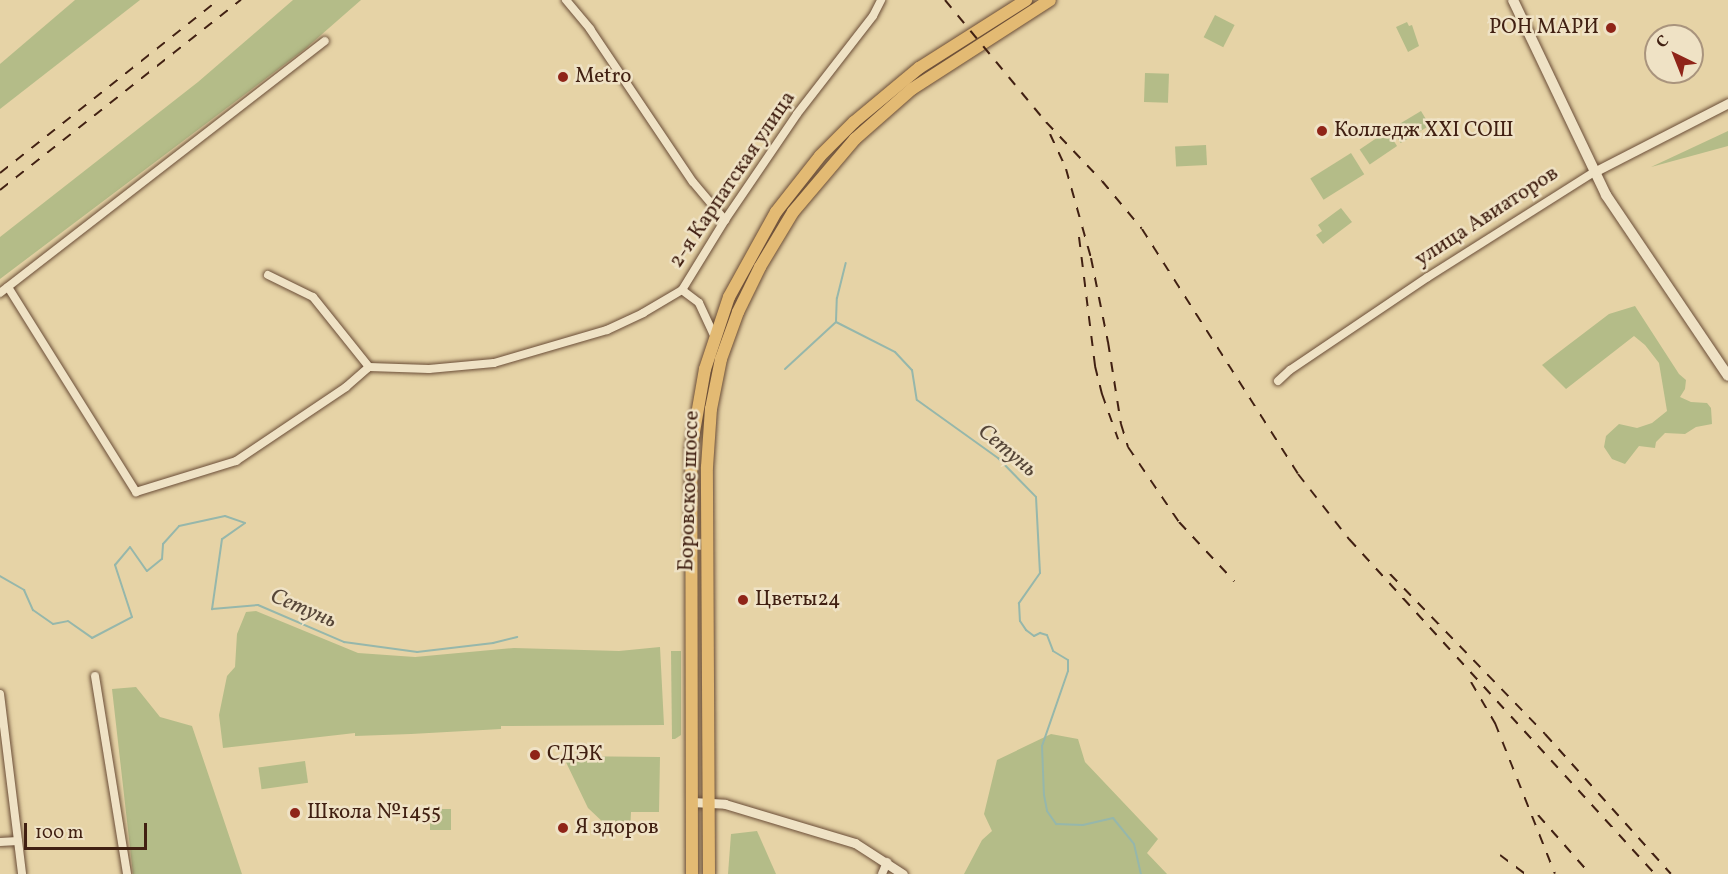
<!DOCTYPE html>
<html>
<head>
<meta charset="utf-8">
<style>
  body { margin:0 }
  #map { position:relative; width:1728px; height:874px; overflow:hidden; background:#e6d3a6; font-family:Vollkorn,serif }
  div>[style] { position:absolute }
  .green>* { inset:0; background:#b4bc88; transform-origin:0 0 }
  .stream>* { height:2px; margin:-1px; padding:0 1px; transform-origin:1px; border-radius:1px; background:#96b7ab }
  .roads { filter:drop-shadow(0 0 2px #6a4d37) drop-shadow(0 0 2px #6a4d37) }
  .minor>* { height:8px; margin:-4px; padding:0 4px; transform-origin:4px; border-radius:4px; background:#efe2c5 }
  .tertiary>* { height:9px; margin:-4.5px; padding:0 4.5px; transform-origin:4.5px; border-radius:4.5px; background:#efe2c5 }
  .secondary>* { height:10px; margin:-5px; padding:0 5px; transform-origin:5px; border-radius:5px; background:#efe2c5 }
  .primary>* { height:12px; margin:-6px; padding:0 6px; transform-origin:6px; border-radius:6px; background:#e3ba73 }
  .rail>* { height:2px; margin-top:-1px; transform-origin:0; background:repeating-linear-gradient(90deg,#412012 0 10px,transparent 0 20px) }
  .dots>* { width:16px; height:16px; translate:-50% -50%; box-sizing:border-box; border:3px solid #efe2c5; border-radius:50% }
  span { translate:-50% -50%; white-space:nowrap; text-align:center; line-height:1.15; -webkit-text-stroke:5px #efe2c5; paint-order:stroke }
  .poi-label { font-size:21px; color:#412012 }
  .right { translate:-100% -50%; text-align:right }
  .left { translate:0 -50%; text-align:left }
  .street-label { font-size:21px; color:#412012 }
  .water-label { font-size:22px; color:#564638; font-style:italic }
  .north { position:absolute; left:1644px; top:24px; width:60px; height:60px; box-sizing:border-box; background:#efe2c5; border:2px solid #a9947d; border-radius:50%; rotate:317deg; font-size:16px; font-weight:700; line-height:24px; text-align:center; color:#412012 }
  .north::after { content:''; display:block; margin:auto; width:21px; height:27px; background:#8f2418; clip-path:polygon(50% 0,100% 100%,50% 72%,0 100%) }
  .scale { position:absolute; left:24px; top:823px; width:123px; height:27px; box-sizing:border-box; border:3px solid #412012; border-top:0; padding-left:8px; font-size:18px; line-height:21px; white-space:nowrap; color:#412012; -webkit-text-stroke:4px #efe2c5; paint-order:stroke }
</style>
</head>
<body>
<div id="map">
  <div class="green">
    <div style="clip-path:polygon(75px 0,140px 0,0 109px,0 64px)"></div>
    <div style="clip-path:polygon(293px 0,361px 0,305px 49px,0 279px,0 237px,198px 82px)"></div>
    <div style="left:1215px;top:15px;width:22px;height:25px;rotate:27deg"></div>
    <div style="clip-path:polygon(1407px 22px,1409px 26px,1412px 25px,1419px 46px,1408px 52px,1396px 27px)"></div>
    <div style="left:1145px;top:73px;width:24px;height:29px;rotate:2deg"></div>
    <div style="left:1421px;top:111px;width:17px;height:34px;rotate:59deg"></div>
    <div style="left:1387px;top:131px;width:18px;height:33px;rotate:56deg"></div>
    <div style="clip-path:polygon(1728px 131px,1728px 146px,1651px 167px)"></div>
    <div style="left:1206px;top:145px;width:20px;height:31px;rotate:87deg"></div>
    <div style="left:1351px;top:153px;width:25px;height:48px;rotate:58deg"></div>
    <div style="clip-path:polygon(1341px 208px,1352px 222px,1323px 244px,1316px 235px,1322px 231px,1318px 225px)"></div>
    <div style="clip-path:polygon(1635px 306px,1679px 374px,1686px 380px,1685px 389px,1680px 397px,1691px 402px,1707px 403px,1711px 408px,1712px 424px,1696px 427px,1685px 434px,1665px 433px,1656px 442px,1655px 448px,1639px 446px,1625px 464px,1612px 459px,1604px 447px,1606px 436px,1619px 424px,1637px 428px,1652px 423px,1667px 411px,1659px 363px,1645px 345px,1634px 336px,1566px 389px,1542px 365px,1609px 314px)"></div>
    <div style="clip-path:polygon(256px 611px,358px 653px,415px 657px,514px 648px,619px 651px,660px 647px,664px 725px,509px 726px,501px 726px,501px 729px,411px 734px,355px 736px,355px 733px,223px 748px,219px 715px,227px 676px,235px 667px,237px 634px,246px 612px)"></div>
    <div style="clip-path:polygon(671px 651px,681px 651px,681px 735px,675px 739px,672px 739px)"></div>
    <div style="clip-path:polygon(136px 687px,160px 717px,192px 726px,242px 874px,133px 874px,112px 689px)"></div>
    <div style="clip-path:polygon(1051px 734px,1078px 739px,1085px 762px,1158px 839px,1147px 853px,1167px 874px,964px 874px,982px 840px,992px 831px,984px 814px,997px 760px)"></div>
    <div style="clip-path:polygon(563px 756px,660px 757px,659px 812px,631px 812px,630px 834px,606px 825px,588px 808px)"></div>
    <div style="left:305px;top:761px;width:22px;height:47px;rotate:82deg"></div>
    <div style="left:451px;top:809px;width:21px;height:21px;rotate:90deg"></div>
    <div style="clip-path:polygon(757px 831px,776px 874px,728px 874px,731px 834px)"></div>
  </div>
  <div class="stream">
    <div style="left:836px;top:321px;width:23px;rotate:-88deg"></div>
    <div style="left:837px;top:298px;width:36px;rotate:-76deg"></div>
    <div style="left:785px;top:369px;width:69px;rotate:-42.7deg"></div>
    <div style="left:836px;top:322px;width:66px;rotate:27deg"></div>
    <div style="left:895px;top:352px;width:25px;rotate:47deg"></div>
    <div style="left:912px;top:370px;width:30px;rotate:81deg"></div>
    <div style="left:917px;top:400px;width:100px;rotate:35.6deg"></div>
    <div style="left:998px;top:458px;width:54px;rotate:45.7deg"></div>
    <div style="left:1036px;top:497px;width:76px;rotate:87deg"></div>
    <div style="left:1040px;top:573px;width:37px;rotate:125deg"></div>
    <div style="left:1019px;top:603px;width:18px;rotate:87deg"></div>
    <div style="left:1020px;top:621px;width:11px;rotate:56deg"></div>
    <div style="left:1026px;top:630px;width:10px;rotate:37deg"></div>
    <div style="left:1034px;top:636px;width:7px;rotate:-27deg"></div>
    <div style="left:1040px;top:633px;width:7px;rotate:16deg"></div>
    <div style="left:1047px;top:635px;width:17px;rotate:69deg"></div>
    <div style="left:1053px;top:651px;width:17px;rotate:31deg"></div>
    <div style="left:1068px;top:660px;width:11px;rotate:90deg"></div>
    <div style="left:1068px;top:671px;width:79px;rotate:109.1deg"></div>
    <div style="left:1042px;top:746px;width:49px;rotate:87.7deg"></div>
    <div style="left:1044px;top:795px;width:16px;rotate:79deg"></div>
    <div style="left:1047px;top:811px;width:16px;rotate:55deg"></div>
    <div style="left:1056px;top:824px;width:27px;rotate:2deg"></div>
    <div style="left:1083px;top:825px;width:31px;rotate:-13deg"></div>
    <div style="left:1113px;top:818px;width:33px;rotate:51deg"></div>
    <div style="left:1134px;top:844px;width:31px;rotate:77deg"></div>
    <div style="left:0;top:576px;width:28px;rotate:30deg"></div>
    <div style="left:24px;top:590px;width:22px;rotate:66deg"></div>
    <div style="left:33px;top:610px;width:24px;rotate:35deg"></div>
    <div style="left:53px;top:624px;width:15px;rotate:-11deg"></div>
    <div style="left:68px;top:621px;width:29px;rotate:35deg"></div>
    <div style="left:92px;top:638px;width:45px;rotate:-27.7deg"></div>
    <div style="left:132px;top:617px;width:55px;rotate:-108.1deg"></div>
    <div style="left:115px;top:565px;width:23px;rotate:-50deg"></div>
    <div style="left:130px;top:547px;width:29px;rotate:55deg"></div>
    <div style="left:147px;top:571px;width:19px;rotate:-39deg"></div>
    <div style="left:162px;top:559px;width:15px;rotate:-86deg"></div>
    <div style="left:163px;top:544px;width:24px;rotate:-48deg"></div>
    <div style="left:179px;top:526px;width:47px;rotate:-12.3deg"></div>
    <div style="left:225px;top:516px;width:21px;rotate:19deg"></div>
    <div style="left:245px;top:523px;width:28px;rotate:145deg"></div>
    <div style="left:222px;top:539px;width:71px;rotate:98.1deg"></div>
    <div style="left:212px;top:609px;width:46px;rotate:-5deg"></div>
    <div style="left:258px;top:605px;width:94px;rotate:23.3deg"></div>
    <div style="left:344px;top:642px;width:74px;rotate:7.8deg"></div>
    <div style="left:417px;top:652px;width:77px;rotate:-6.8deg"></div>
    <div style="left:493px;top:643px;width:25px;rotate:-14deg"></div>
  </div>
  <div class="roads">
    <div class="minor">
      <div style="left:566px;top:0;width:38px;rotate:50deg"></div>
      <div style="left:590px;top:29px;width:184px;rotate:56.1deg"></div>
      <div style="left:693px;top:182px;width:50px;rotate:49.9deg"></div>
      <div style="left:268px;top:275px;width:50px;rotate:26.1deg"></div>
      <div style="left:313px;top:297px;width:90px;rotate:51.3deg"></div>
      <div style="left:8px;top:287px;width:242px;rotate:58deg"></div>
      <div style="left:136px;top:492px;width:105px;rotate:-17.2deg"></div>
      <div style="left:236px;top:461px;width:133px;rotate:-33.9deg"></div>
      <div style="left:346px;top:387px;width:30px;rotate:-41deg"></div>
      <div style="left:682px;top:290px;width:21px;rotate:37deg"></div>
      <div style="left:699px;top:303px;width:38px;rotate:65deg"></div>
      <div style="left:0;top:293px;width:411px;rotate:-37.8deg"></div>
      <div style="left:369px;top:367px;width:60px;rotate:1.9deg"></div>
      <div style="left:429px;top:369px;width:65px;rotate:-5.3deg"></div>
      <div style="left:494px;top:363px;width:118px;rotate:-16.3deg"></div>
      <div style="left:607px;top:330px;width:40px;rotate:-25deg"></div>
      <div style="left:643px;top:313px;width:45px;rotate:-30.5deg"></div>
      <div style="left:682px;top:290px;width:82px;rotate:-58.4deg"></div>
      <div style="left:725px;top:220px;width:128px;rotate:-55.8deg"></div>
      <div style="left:797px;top:114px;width:124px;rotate:-52.2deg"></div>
      <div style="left:873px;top:16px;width:18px;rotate:-63deg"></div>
      <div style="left:1278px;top:381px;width:16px;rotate:-43deg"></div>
      <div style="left:1290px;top:370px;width:166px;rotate:-34deg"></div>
      <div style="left:1428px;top:277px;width:196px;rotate:-32.3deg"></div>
      <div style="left:95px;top:676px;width:201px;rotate:80.8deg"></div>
      <div style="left:0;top:694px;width:181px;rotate:83deg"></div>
      <div style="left:0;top:842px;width:18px;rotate:-3deg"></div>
      <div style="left:882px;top:874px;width:13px;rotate:-67deg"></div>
    </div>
    <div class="tertiary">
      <div style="left:1594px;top:172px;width:151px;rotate:-27.2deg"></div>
      <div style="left:692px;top:802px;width:33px;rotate:3deg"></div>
      <div style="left:725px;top:804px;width:136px;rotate:16.7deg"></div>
      <div style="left:855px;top:843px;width:57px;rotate:32.9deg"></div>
    </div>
    <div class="secondary">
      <div style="left:1513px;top:0;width:216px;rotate:64.5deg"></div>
      <div style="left:1606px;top:195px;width:218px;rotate:56deg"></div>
    </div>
    <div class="primary">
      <div style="left:692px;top:874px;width:425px;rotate:-90.1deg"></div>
      <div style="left:691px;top:449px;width:81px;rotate:-80.1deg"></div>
      <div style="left:705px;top:369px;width:76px;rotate:-71.6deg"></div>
      <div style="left:729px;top:297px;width:97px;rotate:-61.1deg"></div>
      <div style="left:776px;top:212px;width:71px;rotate:-51.8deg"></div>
      <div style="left:820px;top:156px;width:48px;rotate:-45deg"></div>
      <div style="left:854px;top:122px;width:85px;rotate:-39.7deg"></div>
      <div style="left:919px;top:68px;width:127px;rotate:-32.4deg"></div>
      <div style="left:709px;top:874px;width:407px;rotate:-90.3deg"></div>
      <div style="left:707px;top:467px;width:58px;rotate:-86.1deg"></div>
      <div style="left:711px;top:409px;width:51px;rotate:-78.7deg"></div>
      <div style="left:721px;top:359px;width:50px;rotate:-70.1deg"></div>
      <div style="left:738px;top:312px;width:50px;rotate:-63.9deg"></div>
      <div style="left:760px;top:267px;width:64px;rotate:-59deg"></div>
      <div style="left:793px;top:212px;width:96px;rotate:-49.7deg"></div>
      <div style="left:855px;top:139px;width:76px;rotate:-41.3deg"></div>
      <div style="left:912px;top:89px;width:164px;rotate:-32.8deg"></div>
    </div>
  </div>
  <div class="rail">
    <div style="left:945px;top:0;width:158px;rotate:50.4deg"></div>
    <div style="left:1046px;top:122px;width:81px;rotate:46.5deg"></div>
    <div style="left:1102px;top:181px;width:62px;rotate:50.2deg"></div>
    <div style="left:1142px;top:229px;width:290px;rotate:57.5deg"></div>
    <div style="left:1298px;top:474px;width:83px;rotate:51.9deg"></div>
    <div style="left:1349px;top:539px;width:454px;rotate:47.6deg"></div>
    <div style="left:1050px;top:134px;width:38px;rotate:65deg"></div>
    <div style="left:1066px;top:169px;width:92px;rotate:74.3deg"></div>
    <div style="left:1091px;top:258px;width:86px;rotate:78.6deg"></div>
    <div style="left:1108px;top:342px;width:83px;rotate:81deg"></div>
    <div style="left:1121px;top:424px;width:24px;rotate:73deg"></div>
    <div style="left:1128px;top:447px;width:91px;rotate:55.8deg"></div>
    <div style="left:1179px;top:522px;width:81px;rotate:47deg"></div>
    <div style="left:0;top:173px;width:278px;rotate:-38.4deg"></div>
    <div style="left:0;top:190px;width:307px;rotate:-38.3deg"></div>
    <div style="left:1079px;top:237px;width:130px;rotate:82.9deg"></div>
    <div style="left:1095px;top:366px;width:29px;rotate:76deg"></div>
    <div style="left:1102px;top:394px;width:48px;rotate:70.4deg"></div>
    <div style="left:1390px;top:574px;width:223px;rotate:45.9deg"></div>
    <div style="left:1545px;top:734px;width:188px;rotate:48deg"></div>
    <div style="left:1471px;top:682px;width:48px;rotate:59.7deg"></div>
    <div style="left:1495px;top:723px;width:162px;rotate:68.3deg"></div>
    <div style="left:1538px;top:815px;width:79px;rotate:48.6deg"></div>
    <div style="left:1500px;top:855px;width:31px;rotate:37deg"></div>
  </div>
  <div class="dots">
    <div style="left:1611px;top:28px;background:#8f2418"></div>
    <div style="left:563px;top:77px;background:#8f2418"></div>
    <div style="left:1322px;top:131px;background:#8f2418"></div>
    <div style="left:743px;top:600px;background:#8f2418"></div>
    <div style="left:535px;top:755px;background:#8f2418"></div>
    <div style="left:295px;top:813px;background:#8f2418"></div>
    <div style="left:563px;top:828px;background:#8f2418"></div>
  </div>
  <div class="poi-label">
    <span class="right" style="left:1599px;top:28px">РОН МАРИ</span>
    <span class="left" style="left:575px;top:77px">Metro</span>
    <span class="left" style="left:1334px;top:131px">Колледж XXI СОШ</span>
    <span class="left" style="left:755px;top:600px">Цветы24</span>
    <span class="left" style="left:547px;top:755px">СДЭК</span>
    <span class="left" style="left:307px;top:813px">Школа №1455</span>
    <span class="left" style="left:575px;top:828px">Я здоров</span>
  </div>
  <div class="street-label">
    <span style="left:733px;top:180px;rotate:-56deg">2-я Карпатская улица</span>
    <span style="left:1487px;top:217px;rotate:-33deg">улица Авиаторов</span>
    <span style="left:690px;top:491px;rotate:-88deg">Боровское шоссе</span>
  </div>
  <div class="water-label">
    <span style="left:1007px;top:451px;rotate:40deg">Сетунь</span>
    <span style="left:303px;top:609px;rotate:23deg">Сетунь</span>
  </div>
  <div class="north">С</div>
  <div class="scale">100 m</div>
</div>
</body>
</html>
